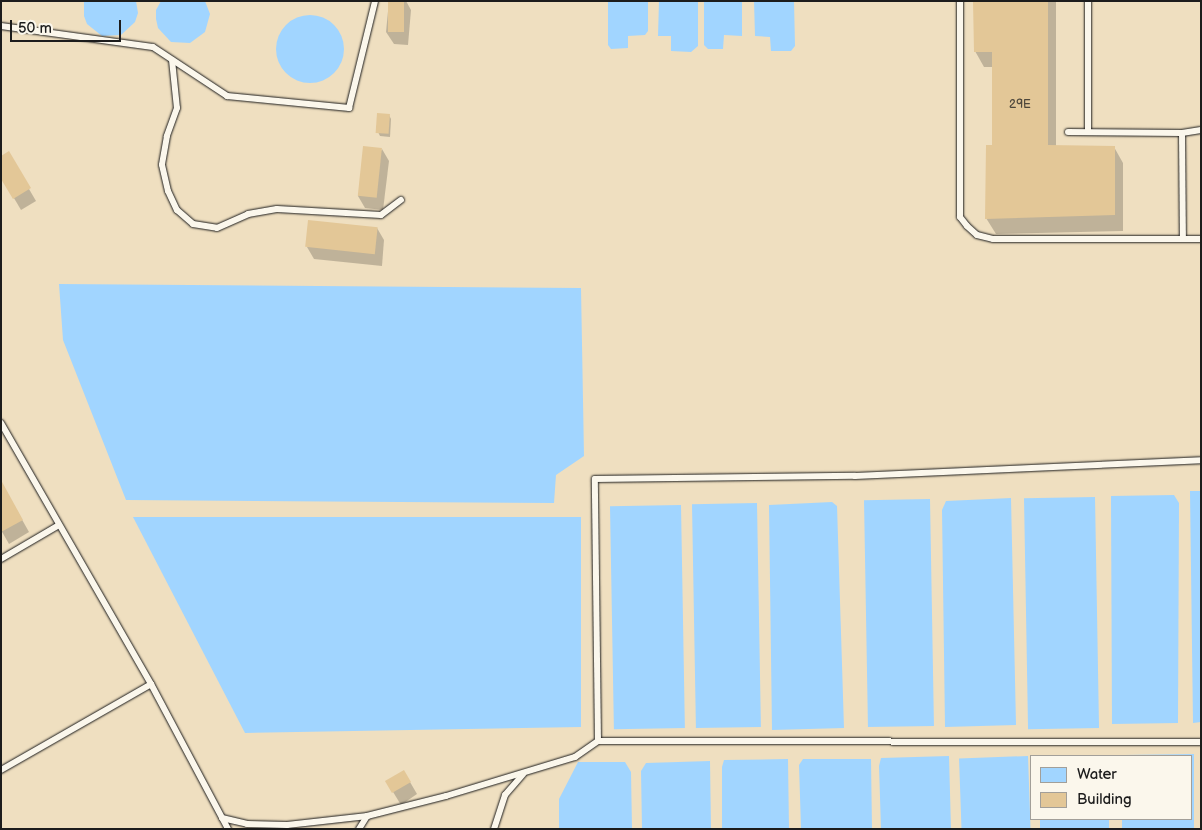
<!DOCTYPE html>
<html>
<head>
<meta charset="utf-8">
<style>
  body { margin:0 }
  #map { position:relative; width:1202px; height:830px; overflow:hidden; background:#f4e9d2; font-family:"Balsamiq Sans",sans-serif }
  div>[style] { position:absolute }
  .built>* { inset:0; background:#efdfc0 }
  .water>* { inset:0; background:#a1d5ff; transform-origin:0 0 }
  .round { border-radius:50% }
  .shadow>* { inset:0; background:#0003 }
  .building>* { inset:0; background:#e3c797; transform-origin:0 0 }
  .roads { filter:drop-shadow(0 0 1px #1c1c1c) drop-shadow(0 0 1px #1c1c1c) }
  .service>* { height:6px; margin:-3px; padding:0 3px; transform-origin:3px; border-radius:3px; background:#fbf7ec }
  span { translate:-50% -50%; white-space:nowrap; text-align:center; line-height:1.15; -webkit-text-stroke:4.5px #fbf7ec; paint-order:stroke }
  .number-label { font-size:12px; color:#4e473b }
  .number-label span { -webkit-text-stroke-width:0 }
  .frame { position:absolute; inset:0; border:2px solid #1c1c1c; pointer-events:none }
  .legend { position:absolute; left:1030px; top:755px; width:162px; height:65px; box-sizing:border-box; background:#fbf7ec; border:1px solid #a29f99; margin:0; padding:6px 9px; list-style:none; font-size:15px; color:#1c1c1c }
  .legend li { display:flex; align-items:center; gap:10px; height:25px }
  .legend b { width:25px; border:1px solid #a29f99 }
  .scale { position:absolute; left:10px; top:20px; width:111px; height:22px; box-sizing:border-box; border:2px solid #1c1c1c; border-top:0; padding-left:6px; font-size:15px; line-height:18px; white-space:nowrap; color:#1c1c1c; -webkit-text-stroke:4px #fbf7ec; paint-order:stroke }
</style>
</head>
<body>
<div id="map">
  <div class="built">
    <div style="clip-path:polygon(evenodd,1px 1px,1201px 1px,1201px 829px,1px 829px,1px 1px,1031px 756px,1191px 756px,1191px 819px,1031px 819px,1031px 756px)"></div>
  </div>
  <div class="water">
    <div style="clip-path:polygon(84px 1px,136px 1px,138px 13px,135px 22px,121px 35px,102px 36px,87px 24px,84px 16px)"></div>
    <div style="clip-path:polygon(161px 1px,205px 1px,210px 14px,205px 32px,190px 43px,171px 42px,158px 28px,156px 19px,156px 10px)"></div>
    <div style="clip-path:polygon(608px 1px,648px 1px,648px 31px,645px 35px,628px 36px,628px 48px,611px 49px,608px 45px)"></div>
    <div style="clip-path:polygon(659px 1px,698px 1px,698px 46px,691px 52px,671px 51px,671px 36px,658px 36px)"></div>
    <div style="clip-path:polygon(704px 1px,742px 1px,742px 36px,724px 35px,723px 49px,708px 49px,704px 45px)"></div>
    <div style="clip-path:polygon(754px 1px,794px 1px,795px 46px,791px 51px,771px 51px,770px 37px,755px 36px)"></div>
    <div class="round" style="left:276px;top:15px;width:68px;height:68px"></div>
    <div style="clip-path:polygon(59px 284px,581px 288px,584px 456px,556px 475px,554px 503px,126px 500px,63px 340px)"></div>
    <div style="clip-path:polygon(1190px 491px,1201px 491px,1201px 722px,1193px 723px)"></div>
    <div style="clip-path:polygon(1174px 495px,1179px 503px,1178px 723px,1112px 724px,1111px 496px)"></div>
    <div style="left:1095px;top:497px;width:231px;height:71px;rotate:89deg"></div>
    <div style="clip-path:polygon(1011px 498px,1016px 725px,945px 727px,942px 510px,946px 501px)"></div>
    <div style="left:930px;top:499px;width:227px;height:66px;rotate:89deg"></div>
    <div style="clip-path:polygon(832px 502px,837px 506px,844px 728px,772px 730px,769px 505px)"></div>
    <div style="left:757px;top:503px;width:224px;height:65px;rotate:89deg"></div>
    <div style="left:681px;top:505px;width:223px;height:71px;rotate:89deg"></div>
    <div style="clip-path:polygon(133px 517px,581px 517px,581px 727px,245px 733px)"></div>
    <div style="clip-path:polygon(1194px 754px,1194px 829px,1122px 829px,1122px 819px,1191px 819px,1191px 756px,1124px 755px)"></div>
    <div style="clip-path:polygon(949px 756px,951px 829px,881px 829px,879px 766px,881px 758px)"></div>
    <div style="left:1028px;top:756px;width:73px;height:69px;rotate:88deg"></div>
    <div style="clip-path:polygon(788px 759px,789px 829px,722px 829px,722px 767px,724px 760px)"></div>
    <div style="clip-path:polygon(803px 759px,871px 759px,872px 829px,801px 829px,799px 765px)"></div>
    <div style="clip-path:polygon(710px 761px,711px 829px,642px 829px,641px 771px,646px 763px)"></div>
    <div style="clip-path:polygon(578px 762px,625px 762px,631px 772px,632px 829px,559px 829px,559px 799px)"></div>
    <div style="left:1040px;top:819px;width:69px;height:10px"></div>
  </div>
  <div class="shadow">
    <div style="clip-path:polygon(389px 1px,406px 1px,411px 10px,408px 45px,394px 44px,386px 32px)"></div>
    <div style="clip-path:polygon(975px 1px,1056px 1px,1056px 147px,1114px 147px,1123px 163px,1123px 231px,996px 234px,986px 218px,993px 146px,993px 67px,984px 67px,975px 51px)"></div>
    <div style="clip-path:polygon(389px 115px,391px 119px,390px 137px,380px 136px,378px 132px)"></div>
    <div style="clip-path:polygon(382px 149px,389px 161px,383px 210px,365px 208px,358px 196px)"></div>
    <div style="clip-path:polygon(8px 153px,36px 201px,21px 210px,1px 176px)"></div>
    <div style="clip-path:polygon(377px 228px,384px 240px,382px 266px,314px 259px,307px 247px)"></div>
    <div style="clip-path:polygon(1px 482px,29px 532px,9px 544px,1px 530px)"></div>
    <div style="clip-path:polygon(387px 782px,410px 782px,417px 794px,401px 805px)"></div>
  </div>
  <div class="building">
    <div style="left:388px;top:1px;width:16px;height:31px"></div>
    <div style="clip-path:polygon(973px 1px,1048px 1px,1048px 145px,1115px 146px,1115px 215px,985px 219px,986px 145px,992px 145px,992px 52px,974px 52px)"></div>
    <div style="left:377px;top:113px;width:13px;height:20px;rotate:4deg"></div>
    <div style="left:363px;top:146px;width:19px;height:50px;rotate:6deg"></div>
    <div style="clip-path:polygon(9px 151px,31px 188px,13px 199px,1px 179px,1px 156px)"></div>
    <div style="left:308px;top:220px;width:70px;height:27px;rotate:6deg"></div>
    <div style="clip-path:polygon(1px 480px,23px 520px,1px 532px)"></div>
    <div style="left:404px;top:770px;width:14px;height:22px;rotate:60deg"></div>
  </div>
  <div class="roads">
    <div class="service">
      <div style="left:960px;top:1px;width:216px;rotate:90deg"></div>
      <div style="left:960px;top:217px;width:11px;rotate:52deg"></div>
      <div style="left:967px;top:226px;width:13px;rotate:42deg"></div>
      <div style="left:977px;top:235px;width:16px;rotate:14deg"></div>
      <div style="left:993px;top:239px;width:208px"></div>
      <div style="left:1px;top:26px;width:153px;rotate:7.9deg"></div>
      <div style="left:153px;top:47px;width:89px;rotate:33.5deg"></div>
      <div style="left:227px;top:96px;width:123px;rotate:5.6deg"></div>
      <div style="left:349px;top:108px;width:110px;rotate:-76.3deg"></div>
      <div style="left:172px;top:60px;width:48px;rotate:84.1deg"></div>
      <div style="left:177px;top:108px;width:30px;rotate:110deg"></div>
      <div style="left:167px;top:136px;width:29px;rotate:100deg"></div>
      <div style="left:162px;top:165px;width:27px;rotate:77deg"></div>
      <div style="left:168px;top:191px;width:21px;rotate:65deg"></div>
      <div style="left:177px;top:210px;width:21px;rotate:41deg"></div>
      <div style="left:193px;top:224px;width:24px;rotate:9deg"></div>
      <div style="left:217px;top:228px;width:34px;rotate:-24deg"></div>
      <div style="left:248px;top:214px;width:29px;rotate:-10deg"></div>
      <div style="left:277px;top:209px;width:104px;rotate:3.3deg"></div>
      <div style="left:381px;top:215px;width:25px;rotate:-37deg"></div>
      <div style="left:1068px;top:132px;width:114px;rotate:0.5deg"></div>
      <div style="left:1182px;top:133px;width:19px;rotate:-9deg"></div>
      <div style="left:1088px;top:132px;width:131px;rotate:-90deg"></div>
      <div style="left:1182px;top:133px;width:106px;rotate:89.5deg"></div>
      <div style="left:1px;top:423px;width:301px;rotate:60.1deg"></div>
      <div style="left:151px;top:684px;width:164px;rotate:62deg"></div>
      <div style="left:1px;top:559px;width:67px;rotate:-30.4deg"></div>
      <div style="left:598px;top:741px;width:262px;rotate:-90.7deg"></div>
      <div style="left:595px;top:479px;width:260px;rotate:-0.7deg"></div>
      <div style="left:855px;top:476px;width:346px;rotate:-2.6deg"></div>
      <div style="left:1px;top:770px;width:173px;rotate:-29.8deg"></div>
      <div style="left:222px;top:818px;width:26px;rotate:13deg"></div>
      <div style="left:247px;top:824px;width:40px;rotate:1.4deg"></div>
      <div style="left:287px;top:825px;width:81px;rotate:-6.4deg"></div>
      <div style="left:359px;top:829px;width:15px;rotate:-58deg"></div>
      <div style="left:367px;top:816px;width:81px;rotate:-14.2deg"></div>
      <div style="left:446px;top:796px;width:135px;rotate:-16.8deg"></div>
      <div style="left:575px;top:757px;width:28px;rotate:-35deg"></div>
      <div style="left:598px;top:741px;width:603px;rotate:0.1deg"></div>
      <div style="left:494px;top:829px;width:36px;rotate:-72deg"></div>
      <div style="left:505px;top:795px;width:28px;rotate:-49deg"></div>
    </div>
  </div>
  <div class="number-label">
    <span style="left:1020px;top:105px">29Е</span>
  </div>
  <div class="frame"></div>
  <ul class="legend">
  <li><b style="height:14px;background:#a1d5ff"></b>Water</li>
  <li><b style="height:14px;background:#e3c797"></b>Building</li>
  </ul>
  <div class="scale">50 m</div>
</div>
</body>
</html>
